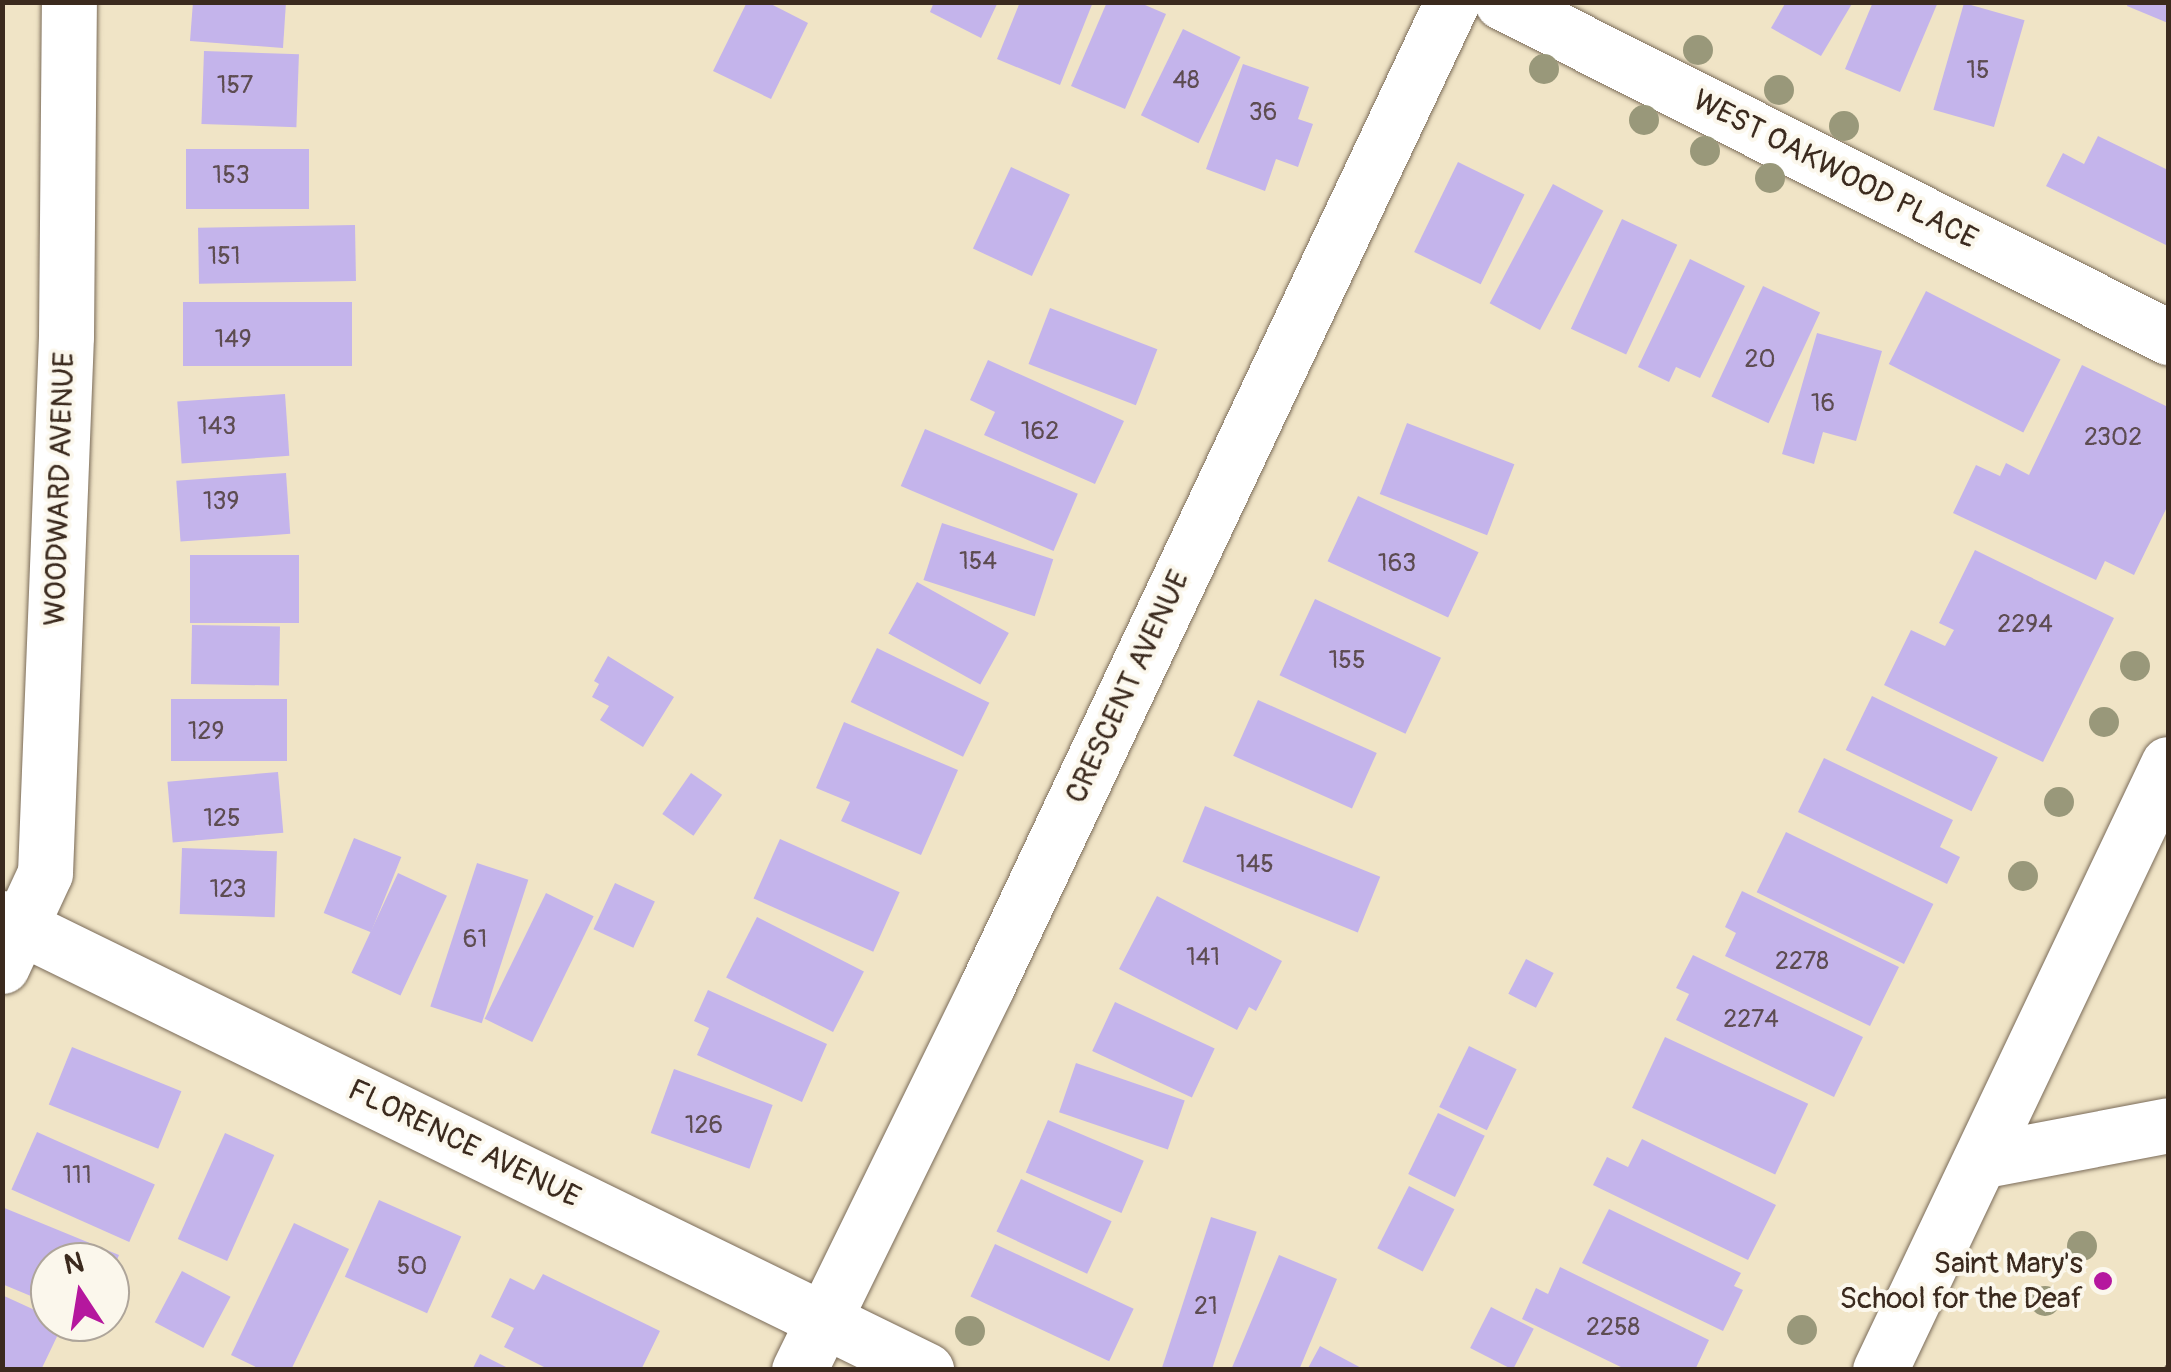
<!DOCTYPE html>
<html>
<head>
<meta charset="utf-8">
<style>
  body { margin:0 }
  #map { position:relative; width:2171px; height:1372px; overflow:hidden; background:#f0e4c6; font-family:Pangolin,sans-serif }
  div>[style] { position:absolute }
  .building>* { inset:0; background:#c4b4eb; transform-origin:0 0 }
  .path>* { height:6px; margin-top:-3px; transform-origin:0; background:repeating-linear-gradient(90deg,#7a6b59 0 8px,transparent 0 16px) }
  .roads { filter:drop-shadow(0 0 2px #7a6b59) drop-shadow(0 0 2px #7a6b59) }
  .minor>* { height:55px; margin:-27.5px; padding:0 27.5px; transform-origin:27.5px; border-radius:27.5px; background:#fff }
  .major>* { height:55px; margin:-27.5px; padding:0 27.5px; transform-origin:27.5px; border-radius:27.5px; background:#fff }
  .trees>* { width:30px; height:30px; margin:-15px; border-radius:50%; background:#99987a }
  .dots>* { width:28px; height:28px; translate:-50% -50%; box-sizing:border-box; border:5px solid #fbf7ec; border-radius:50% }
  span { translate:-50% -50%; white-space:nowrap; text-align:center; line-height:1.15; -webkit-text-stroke:8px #fbf7ec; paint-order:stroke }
  .number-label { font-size:25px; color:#5d4c51 }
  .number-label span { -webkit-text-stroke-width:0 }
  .street-label { font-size:30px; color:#3b2a1e }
  .poi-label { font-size:30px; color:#3b2a1e }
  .right { translate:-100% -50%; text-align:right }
  .frame { position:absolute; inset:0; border:5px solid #3b2a1e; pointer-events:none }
  .north { position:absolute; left:30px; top:1242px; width:100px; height:100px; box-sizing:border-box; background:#fbf7ec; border:2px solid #aea59a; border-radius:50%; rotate:348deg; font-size:28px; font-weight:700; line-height:40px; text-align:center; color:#3b2a1e }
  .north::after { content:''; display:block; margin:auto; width:35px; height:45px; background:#b5179e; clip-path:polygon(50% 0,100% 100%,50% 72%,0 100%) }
</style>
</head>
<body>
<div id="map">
  <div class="building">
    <div style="clip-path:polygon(193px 2px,286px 2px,283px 48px,190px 41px)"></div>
    <div style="clip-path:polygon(747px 2px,767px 2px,808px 23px,771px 99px,713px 71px)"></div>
    <div style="clip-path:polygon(934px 2px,998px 2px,981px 38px,930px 12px)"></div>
    <div style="clip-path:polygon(1020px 2px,1093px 2px,1060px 85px,997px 59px)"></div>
    <div style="clip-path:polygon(1107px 2px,1138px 2px,1166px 14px,1125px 109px,1071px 86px)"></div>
    <div style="clip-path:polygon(1786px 2px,1853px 2px,1821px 56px,1771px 28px)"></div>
    <div style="clip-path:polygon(1873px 2px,1938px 2px,1900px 92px,1845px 69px)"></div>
    <div style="clip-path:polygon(2128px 2px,2168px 2px,2168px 23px,2127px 6px)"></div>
    <div style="left:1964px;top:3px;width:63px;height:111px;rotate:16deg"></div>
    <div style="left:1183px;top:29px;width:64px;height:96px;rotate:26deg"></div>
    <div style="left:204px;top:51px;width:95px;height:73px;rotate:2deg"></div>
    <div style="clip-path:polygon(1243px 64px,1309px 87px,1298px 119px,1313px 124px,1298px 167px,1276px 159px,1265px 191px,1206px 169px)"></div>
    <div style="clip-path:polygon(2098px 136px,2168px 170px,2168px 246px,2046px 186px,2063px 153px,2084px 164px)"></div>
    <div style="left:186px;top:149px;width:123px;height:60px"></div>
    <div style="left:1458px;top:162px;width:74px;height:100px;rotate:26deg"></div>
    <div style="left:1011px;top:167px;width:65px;height:90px;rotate:25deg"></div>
    <div style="left:1553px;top:184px;width:57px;height:135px;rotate:28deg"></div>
    <div style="left:1622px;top:219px;width:61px;height:121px;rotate:25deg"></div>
    <div style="left:355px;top:225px;width:56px;height:157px;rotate:89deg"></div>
    <div style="clip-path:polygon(1690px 259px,1745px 286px,1700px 378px,1676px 367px,1669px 382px,1638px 367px)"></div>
    <div style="left:1763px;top:286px;width:63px;height:122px;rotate:25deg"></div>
    <div style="left:1926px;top:291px;width:151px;height:82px;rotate:27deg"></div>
    <div style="left:183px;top:302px;width:169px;height:64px"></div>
    <div style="left:1050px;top:308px;width:115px;height:60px;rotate:21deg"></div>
    <div style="clip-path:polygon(1817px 333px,1882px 351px,1856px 441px,1823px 432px,1814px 464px,1782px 454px)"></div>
    <div style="clip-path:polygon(988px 360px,1124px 421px,1095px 484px,984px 435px,995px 412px,970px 400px)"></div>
    <div style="clip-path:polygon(2082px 365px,2168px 407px,2168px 505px,2134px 575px,2105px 561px,2096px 580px,1953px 513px,1976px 465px,2000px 476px,2006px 463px,2029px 475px)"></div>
    <div style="left:285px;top:394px;width:62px;height:108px;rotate:86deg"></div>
    <div style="left:1407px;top:423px;width:115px;height:76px;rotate:21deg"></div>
    <div style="left:925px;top:429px;width:166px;height:62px;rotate:23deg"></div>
    <div style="left:286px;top:473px;width:61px;height:110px;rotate:86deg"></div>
    <div style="left:1358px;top:496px;width:133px;height:72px;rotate:25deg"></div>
    <div style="left:942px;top:523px;width:117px;height:60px;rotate:18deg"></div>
    <div style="clip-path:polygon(1975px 550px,2114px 618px,2043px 762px,1884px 685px,1911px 630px,1945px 646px,1954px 630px,1939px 623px)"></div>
    <div style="left:190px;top:555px;width:109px;height:68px"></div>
    <div style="left:917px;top:582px;width:105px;height:59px;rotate:29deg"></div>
    <div style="left:1315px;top:599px;width:139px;height:84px;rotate:25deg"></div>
    <div style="left:192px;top:625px;width:88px;height:59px;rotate:1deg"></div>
    <div style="left:877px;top:648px;width:125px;height:60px;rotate:26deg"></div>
    <div style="clip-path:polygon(608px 656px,674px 697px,643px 747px,600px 720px,609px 706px,592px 697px,599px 684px,594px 681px)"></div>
    <div style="left:1872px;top:696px;width:140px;height:60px;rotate:26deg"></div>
    <div style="left:171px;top:699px;width:116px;height:62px"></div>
    <div style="left:1258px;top:700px;width:130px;height:61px;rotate:24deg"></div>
    <div style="clip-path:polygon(844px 722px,958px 770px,921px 855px,841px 821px,850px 802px,816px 788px)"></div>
    <div style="clip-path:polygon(1824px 758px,1953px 820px,1940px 847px,1960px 857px,1947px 884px,1798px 812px)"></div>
    <div style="left:278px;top:772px;width:61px;height:111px;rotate:85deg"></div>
    <div style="left:691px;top:773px;width:38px;height:50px;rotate:35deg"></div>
    <div style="left:1205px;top:806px;width:189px;height:60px;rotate:22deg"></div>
    <div style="left:1786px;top:832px;width:164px;height:67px;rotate:26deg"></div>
    <div style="left:354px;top:838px;width:51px;height:81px;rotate:22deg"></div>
    <div style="left:780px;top:839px;width:131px;height:65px;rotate:24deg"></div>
    <div style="left:182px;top:848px;width:95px;height:66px;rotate:2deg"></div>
    <div style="left:477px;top:863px;width:54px;height:151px;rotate:18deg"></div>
    <div style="left:398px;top:873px;width:54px;height:110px;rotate:25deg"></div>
    <div style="left:615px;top:883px;width:44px;height:51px;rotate:25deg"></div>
    <div style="clip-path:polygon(1742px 891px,1899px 967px,1870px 1026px,1725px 956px,1736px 933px,1725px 927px)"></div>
    <div style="left:546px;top:893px;width:53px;height:140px;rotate:26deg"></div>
    <div style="clip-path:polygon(1157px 896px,1282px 961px,1256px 1011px,1249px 1007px,1237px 1030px,1119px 969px)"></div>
    <div style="left:757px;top:917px;width:120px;height:68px;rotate:27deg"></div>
    <div style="clip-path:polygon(1693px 955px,1863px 1037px,1834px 1097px,1676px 1020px,1689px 994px,1676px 988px)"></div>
    <div style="left:1526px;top:959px;width:31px;height:39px;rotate:27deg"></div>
    <div style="clip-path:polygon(708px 990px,827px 1044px,802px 1102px,697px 1055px,709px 1028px,694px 1021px)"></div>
    <div style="left:1115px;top:1002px;width:110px;height:54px;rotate:25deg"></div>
    <div style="left:1665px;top:1037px;width:158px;height:78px;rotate:25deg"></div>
    <div style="left:1469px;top:1046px;width:53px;height:68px;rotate:26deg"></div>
    <div style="left:72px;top:1047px;width:118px;height:62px;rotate:22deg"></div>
    <div style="left:1076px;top:1063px;width:115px;height:52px;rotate:19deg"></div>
    <div style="left:674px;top:1069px;width:105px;height:68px;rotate:20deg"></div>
    <div style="left:1438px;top:1113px;width:52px;height:68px;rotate:26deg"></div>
    <div style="left:1048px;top:1120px;width:104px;height:57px;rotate:23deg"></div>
    <div style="left:37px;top:1132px;width:129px;height:63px;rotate:24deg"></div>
    <div style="left:225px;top:1133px;width:54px;height:116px;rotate:24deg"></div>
    <div style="clip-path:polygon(1642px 1139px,1776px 1205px,1748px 1260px,1593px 1185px,1607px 1157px,1628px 1167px)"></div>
    <div style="left:1021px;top:1179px;width:100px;height:58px;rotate:25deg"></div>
    <div style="left:1409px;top:1186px;width:51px;height:70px;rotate:27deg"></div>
    <div style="left:379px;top:1200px;width:90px;height:84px;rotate:24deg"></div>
    <div style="clip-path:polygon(2px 1207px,119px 1255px,110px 1277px,110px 1262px,50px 1262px,50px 1304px,2px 1284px)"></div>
    <div style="clip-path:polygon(1609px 1209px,1741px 1273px,1734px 1286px,1743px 1290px,1723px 1331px,1582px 1263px)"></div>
    <div style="left:1211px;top:1217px;width:48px;height:162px;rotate:18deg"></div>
    <div style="clip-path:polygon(294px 1223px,349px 1249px,291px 1370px,262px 1370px,231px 1355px)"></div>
    <div style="left:995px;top:1244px;width:153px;height:58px;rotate:25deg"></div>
    <div style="clip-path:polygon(1279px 1255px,1337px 1279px,1299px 1370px,1231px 1370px)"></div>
    <div style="clip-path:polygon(1560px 1267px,1709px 1340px,1695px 1370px,1627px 1370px,1522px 1319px,1536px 1288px,1548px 1294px)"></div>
    <div style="left:182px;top:1271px;width:55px;height:58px;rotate:28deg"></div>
    <div style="clip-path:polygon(543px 1274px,660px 1331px,641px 1370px,550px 1370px,504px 1347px,514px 1328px,491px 1317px,510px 1278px,534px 1290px)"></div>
    <div style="clip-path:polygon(2px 1295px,50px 1317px,50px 1322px,63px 1324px,41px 1370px,2px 1369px)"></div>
    <div style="left:1491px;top:1307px;width:48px;height:46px;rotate:27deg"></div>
    <div style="clip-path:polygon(1320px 1346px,1365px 1370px,1307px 1370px)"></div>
    <div style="clip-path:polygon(480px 1354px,512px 1370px,472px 1370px)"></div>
  </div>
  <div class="path">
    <div style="left:2166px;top:1370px;width:4px;rotate:-56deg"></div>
  </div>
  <div class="roads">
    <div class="minor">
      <div style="left:1502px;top:2px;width:746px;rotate:26.7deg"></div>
      <div style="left:2px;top:918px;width:1029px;rotate:26.07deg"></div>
      <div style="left:2px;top:966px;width:102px;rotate:-65.2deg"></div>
      <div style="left:45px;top:873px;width:537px;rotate:-87.76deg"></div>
      <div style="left:66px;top:336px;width:334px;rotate:-89.5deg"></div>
      <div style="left:1980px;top:1161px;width:191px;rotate:-10.8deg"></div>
      <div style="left:799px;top:1370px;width:428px;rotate:-63.9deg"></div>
      <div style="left:987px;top:986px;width:1088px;rotate:-64.71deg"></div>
    </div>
    <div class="major">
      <div style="left:1880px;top:1370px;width:671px;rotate:-64.58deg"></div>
    </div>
  </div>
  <div class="trees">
    <div style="left:1698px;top:50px"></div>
    <div style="left:1544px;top:69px"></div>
    <div style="left:1779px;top:90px"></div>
    <div style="left:1644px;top:120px"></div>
    <div style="left:1844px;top:126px"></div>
    <div style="left:1705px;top:151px"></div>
    <div style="left:1770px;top:178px"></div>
    <div style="left:2135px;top:666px"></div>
    <div style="left:2104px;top:722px"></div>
    <div style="left:2059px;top:802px"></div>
    <div style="left:2023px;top:876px"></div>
    <div style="left:2082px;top:1246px"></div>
    <div style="left:2045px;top:1301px"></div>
    <div style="left:1802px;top:1330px"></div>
    <div style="left:970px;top:1331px"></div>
  </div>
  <div class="dots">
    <div style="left:2103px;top:1281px;background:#b5179e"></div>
  </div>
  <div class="number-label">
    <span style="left:1978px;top:71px">15</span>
    <span style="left:1186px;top:81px">48</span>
    <span style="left:235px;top:86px">157</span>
    <span style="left:1263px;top:113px">36</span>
    <span style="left:231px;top:176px">153</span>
    <span style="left:224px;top:257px">151</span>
    <span style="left:233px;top:340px">149</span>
    <span style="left:1760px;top:360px">20</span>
    <span style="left:1823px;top:404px">16</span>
    <span style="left:217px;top:427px">143</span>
    <span style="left:1040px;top:432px">162</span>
    <span style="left:2113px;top:438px">2302</span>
    <span style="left:221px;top:502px">139</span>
    <span style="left:978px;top:562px">154</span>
    <span style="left:1397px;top:564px">163</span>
    <span style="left:2025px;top:625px">2294</span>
    <span style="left:1347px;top:661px">155</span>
    <span style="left:206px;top:732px">129</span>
    <span style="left:222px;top:819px">125</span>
    <span style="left:1255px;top:865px">145</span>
    <span style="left:228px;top:890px">123</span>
    <span style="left:475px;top:940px">61</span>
    <span style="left:1203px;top:958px">141</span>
    <span style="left:1802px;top:962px">2278</span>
    <span style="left:1751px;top:1020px">2274</span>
    <span style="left:704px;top:1126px">126</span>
    <span style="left:77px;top:1176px">111</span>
    <span style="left:412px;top:1267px">50</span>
    <span style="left:1206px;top:1307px">21</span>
    <span style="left:1613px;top:1328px">2258</span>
  </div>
  <div class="street-label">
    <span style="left:1835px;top:170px;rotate:27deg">WEST OAKWOOD PLACE</span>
    <span style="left:60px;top:489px;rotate:-88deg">WOODWARD AVENUE</span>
    <span style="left:1128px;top:687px;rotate:-65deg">CRESCENT AVENUE</span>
    <span style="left:464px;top:1144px;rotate:26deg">FLORENCE AVENUE</span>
  </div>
  <div class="poi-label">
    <span class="right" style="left:2083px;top:1281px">Saint Mary's<br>School for the Deaf</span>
  </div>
  <div class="frame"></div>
  <div class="north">N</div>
</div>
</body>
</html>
